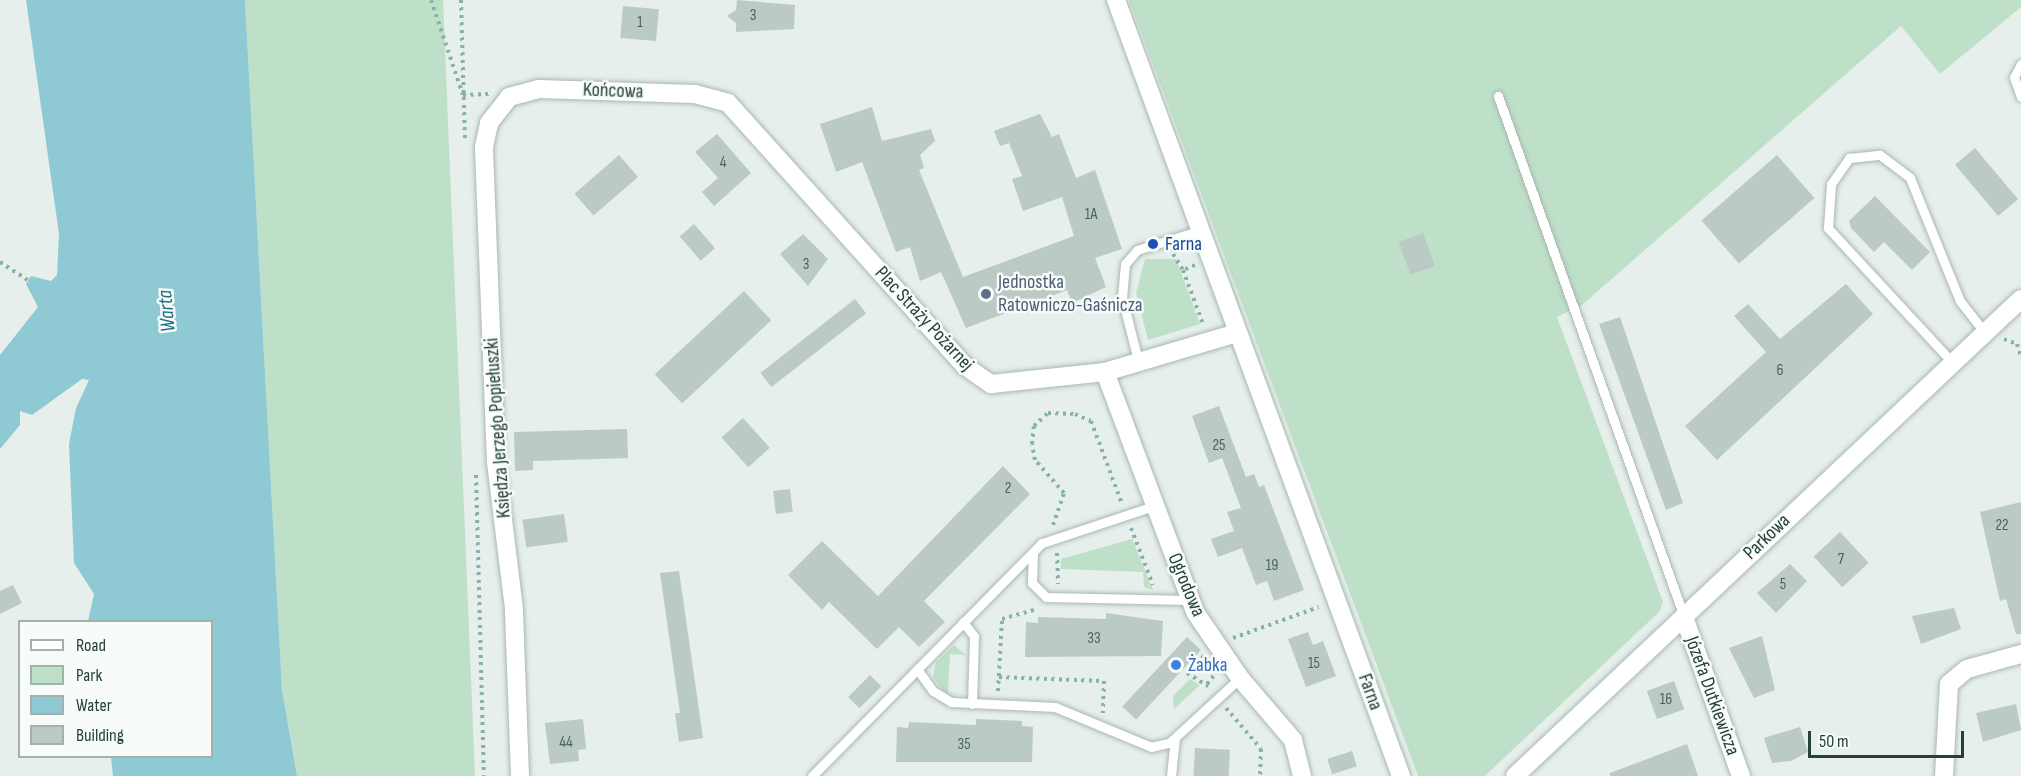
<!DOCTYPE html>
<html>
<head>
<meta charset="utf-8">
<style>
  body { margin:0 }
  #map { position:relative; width:2021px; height:776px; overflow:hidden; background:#e6efeb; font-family:"Sofia Sans Condensed",sans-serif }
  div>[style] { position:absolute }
  .green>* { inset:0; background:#bfe0c8 }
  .water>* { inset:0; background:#8ec9d4 }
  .building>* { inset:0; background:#bbcac4; transform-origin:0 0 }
  .path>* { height:4px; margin-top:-2px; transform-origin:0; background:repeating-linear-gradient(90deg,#86b3a5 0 3px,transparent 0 7.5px) }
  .roads { filter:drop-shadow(0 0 2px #a8b8b2) drop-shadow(0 0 2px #a8b8b2) }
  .lane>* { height:9px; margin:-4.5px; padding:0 4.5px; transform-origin:4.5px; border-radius:4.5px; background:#fff }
  .street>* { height:18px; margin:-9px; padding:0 9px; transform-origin:9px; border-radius:9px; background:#fff }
  .dots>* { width:16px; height:16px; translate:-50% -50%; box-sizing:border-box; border:3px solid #f7fbf9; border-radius:50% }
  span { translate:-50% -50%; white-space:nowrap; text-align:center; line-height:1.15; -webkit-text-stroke:5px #f7fbf9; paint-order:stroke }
  .number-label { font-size:16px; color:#4a645c }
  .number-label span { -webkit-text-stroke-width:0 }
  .street-label { font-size:20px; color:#24423a }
  .transit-label { font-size:20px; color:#164399 }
  .left { translate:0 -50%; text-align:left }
  .service-label { font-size:20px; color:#4e5e75 }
  .shop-label { font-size:20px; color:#366cbe }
  .water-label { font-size:21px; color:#1c6f80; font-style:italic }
  .legend { position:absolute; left:18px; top:620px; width:195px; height:138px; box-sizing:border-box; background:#f7fbf9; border:2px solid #a3b1ad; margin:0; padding:8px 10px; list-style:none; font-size:18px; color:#24423a }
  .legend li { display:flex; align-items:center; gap:12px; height:30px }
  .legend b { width:30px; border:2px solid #a3b1ad }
  .scale { position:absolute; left:1808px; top:731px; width:156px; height:27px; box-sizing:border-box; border:3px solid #24423a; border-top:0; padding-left:8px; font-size:18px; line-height:21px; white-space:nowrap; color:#24423a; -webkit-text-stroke:4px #f7fbf9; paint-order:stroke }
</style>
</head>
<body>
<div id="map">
  <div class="green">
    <div style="clip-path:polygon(245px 0,443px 0,475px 776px,297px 776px,282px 690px)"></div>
    <div style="clip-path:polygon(1129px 0,2021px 0,2021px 7px,1940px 74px,1901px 26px,1582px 305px,1557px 317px,1663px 602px,1659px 612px,1485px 776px,1418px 776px)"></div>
    <div style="clip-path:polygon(1145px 259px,1176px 259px,1200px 324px,1148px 340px,1136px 293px)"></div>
    <div style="clip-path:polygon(1132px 539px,1153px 590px,1144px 587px,1143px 572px,1061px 569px,1061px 559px)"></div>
    <div style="clip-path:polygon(954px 645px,966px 655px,950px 654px,948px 692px,964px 695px,944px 692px,933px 677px,936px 662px)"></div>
    <div style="clip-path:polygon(1190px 679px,1200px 685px,1174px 709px,1173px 696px)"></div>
  </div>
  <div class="water">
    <div style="clip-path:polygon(26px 0,245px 0,282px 690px,297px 776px,113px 776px,111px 757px,212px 756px,212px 622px,88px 621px,94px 594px,74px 563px,69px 444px,76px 408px,89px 380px,82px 379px,32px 415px,20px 411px,20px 425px,0 449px,0 355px,38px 307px,26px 284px,31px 276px,51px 281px,57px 275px,59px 234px)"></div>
  </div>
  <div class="building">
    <div style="clip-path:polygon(737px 0,795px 5px,794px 29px,736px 32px,736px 23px,727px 16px,736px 10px)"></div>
    <div style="left:623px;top:6px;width:36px;height:32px;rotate:5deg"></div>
    <div style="clip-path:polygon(872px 107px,882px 141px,931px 129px,935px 141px,920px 155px,924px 168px,919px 170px,963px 277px,1074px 236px,1062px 197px,1023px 211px,1012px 179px,1022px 176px,1009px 143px,1000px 146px,994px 131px,1040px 114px,1052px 137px,1059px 134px,1076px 178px,1095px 170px,1122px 249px,1095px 258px,1106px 287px,1072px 303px,1067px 290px,966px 328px,941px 272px,920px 281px,910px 247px,896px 252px,862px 162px,836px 172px,820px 124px)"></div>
    <div style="clip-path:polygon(717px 134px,751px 173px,714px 206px,702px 192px,718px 178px,695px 152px)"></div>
    <div style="left:1975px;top:148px;width:67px;height:26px;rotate:50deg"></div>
    <div style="left:619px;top:155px;width:29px;height:59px;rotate:49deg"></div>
    <div style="left:1777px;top:155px;width:57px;height:100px;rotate:49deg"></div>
    <div style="clip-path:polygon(1875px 196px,1930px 252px,1912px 270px,1884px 242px,1874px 252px,1851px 228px,1849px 221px)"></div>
    <div style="left:694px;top:224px;width:32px;height:19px;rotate:49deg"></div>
    <div style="left:1423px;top:233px;width:35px;height:26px;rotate:70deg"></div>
    <div style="clip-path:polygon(803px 234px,828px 259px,808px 286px,780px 254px)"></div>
    <div style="clip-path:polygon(1846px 284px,1873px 314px,1717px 460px,1685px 426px,1766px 352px,1734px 316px,1748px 304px,1780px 339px)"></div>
    <div style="left:744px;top:291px;width:40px;height:122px;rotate:47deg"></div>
    <div style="left:855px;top:299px;width:18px;height:120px;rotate:52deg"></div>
    <div style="clip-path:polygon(1620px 317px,1683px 503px,1666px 510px,1599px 324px)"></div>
    <div style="clip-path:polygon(1219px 406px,1246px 477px,1254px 474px,1259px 487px,1264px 485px,1304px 590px,1274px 601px,1267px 581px,1256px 585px,1242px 548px,1218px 557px,1211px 539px,1234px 531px,1227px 512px,1241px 508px,1222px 458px,1209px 463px,1192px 416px)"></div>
    <div style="left:743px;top:418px;width:40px;height:29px;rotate:48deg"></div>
    <div style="clip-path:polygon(627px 429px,628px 458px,533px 461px,533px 470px,515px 471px,514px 432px)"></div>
    <div style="clip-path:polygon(1003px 466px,1030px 494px,924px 601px,945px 622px,919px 647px,899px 627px,877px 649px,829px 602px,822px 610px,788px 575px,822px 541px,878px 596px)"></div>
    <div style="left:790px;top:489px;width:23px;height:17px;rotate:83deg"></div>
    <div style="clip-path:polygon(2021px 502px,2021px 634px,2016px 634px,2006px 599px,2000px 601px,1980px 512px)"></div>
    <div style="left:564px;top:514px;width:28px;height:42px;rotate:82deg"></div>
    <div style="left:1840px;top:532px;width:42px;height:36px;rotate:47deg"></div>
    <div style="clip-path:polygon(1790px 564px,1807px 581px,1776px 613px,1757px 593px)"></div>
    <div style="clip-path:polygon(679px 571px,703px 738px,679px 742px,675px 713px,680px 713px,660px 573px)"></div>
    <div style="clip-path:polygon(13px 585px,22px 603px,0 614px,0 591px)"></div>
    <div style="clip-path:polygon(1954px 608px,1961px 629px,1921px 644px,1912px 616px)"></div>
    <div style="clip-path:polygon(1106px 613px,1163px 621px,1161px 656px,1025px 657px,1026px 622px,1038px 623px,1038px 617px,1106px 619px)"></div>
    <div style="clip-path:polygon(1308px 632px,1313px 645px,1323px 641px,1336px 676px,1306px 687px,1288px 639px)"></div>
    <div style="clip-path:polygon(1762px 636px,1775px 690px,1754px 698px,1729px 648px)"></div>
    <div style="left:1187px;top:637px;width:19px;height:95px;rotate:43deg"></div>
    <div style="left:870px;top:675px;width:16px;height:31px;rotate:45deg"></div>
    <div style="left:1674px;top:681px;width:30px;height:29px;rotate:70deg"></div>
    <div style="clip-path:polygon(2016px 704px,2021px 730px,1983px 742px,1976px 713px)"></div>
    <div style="clip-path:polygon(583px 719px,586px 749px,578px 750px,579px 761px,550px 764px,545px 723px)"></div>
    <div style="clip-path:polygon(976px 719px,1022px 721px,1022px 726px,1033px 727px,1032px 762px,896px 762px,897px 727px,908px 728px,909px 722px,976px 725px)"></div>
    <div style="clip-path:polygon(1800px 727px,1808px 752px,1791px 761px,1772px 763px,1764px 738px)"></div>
    <div style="clip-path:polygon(1687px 744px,1698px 776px,1610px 776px,1610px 773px)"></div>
    <div style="left:1195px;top:748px;width:35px;height:28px;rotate:3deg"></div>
    <div style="left:1352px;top:751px;width:16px;height:26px;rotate:72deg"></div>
  </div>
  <div class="path">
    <div style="left:431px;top:0;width:100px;rotate:71.4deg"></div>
    <div style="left:463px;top:95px;width:26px;rotate:-2deg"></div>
    <div style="left:461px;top:0;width:140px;rotate:88.4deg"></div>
    <div style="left:1173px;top:254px;width:19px;rotate:58deg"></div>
    <div style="left:0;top:262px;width:33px;rotate:33deg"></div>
    <div style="left:1195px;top:265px;width:13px;rotate:157deg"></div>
    <div style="left:1183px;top:270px;width:58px;rotate:69.7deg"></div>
    <div style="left:2004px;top:339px;width:14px;rotate:21deg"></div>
    <div style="left:2017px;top:344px;width:13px;rotate:72deg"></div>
    <div style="left:476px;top:475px;width:301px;rotate:88.5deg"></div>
    <div style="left:1053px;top:525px;width:34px;rotate:-71deg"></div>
    <div style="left:1064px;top:493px;width:44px;rotate:-131.3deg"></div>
    <div style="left:1035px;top:460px;width:16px;rotate:-101deg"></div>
    <div style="left:1032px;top:444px;width:18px;rotate:-84deg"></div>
    <div style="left:1034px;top:426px;width:19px;rotate:-43deg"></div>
    <div style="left:1048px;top:413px;width:27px;rotate:2deg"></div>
    <div style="left:1075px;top:414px;width:17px;rotate:24deg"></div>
    <div style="left:1091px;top:421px;width:89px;rotate:69.5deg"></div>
    <div style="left:1131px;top:528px;width:61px;rotate:68.9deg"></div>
    <div style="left:1057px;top:553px;width:31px;rotate:88deg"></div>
    <div style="left:1233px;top:638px;width:91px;rotate:-19.8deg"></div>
    <div style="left:1204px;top:656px;width:24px;rotate:135deg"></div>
    <div style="left:1187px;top:673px;width:25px;rotate:32deg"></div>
    <div style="left:999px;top:677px;width:105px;rotate:2.2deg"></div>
    <div style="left:1104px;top:681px;width:32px;rotate:92deg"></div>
    <div style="left:1207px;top:684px;width:14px;rotate:-51deg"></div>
    <div style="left:998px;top:691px;width:72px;rotate:-86.8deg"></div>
    <div style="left:1002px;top:619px;width:37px;rotate:-16deg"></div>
    <div style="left:1226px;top:708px;width:54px;rotate:49.5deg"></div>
    <div style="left:1261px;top:749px;width:27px;rotate:92deg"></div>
  </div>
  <div class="roads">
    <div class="lane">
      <div style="left:2021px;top:64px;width:15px;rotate:118deg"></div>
      <div style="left:2014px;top:77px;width:21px;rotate:71deg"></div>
      <div style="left:1498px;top:96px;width:553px;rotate:70.35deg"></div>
      <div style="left:1952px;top:362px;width:183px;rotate:-132.8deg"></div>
      <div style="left:1828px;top:228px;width:44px;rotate:-86.1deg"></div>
      <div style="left:1831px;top:184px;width:32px;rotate:-55deg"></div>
      <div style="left:1849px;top:158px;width:31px;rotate:-6deg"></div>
      <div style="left:1880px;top:155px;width:38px;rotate:37deg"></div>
      <div style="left:1910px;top:178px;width:133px;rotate:67.9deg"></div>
      <div style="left:1960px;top:301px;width:41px;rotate:52deg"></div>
      <div style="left:1139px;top:364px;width:68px;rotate:-104.4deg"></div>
      <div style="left:1122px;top:298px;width:34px;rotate:-85deg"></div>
      <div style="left:1125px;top:264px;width:18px;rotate:-49deg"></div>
      <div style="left:1137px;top:250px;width:64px;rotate:-17.3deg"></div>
      <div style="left:1033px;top:553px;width:30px;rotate:92deg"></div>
      <div style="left:1032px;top:583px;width:20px;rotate:45deg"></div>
      <div style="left:1046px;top:597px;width:144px;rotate:1.2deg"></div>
      <div style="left:963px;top:622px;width:18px;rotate:52deg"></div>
      <div style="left:974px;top:636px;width:68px;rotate:91.7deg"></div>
      <div style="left:917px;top:669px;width:27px;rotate:54deg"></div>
      <div style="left:933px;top:691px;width:21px;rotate:31deg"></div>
      <div style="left:951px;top:702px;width:104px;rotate:2.8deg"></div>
      <div style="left:1055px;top:707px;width:104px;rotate:22.6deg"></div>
      <div style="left:1151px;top:747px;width:18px;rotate:-13deg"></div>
      <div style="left:1169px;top:743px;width:96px;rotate:-42.5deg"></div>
      <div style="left:812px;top:776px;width:327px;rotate:-45.4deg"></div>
      <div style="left:1042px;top:543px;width:117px;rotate:-18.4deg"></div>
      <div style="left:1171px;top:776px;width:38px;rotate:-84deg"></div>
    </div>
    <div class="street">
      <div style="left:1116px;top:0;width:827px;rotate:69.83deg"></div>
      <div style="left:1105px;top:372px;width:256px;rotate:69.4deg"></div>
      <div style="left:1195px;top:612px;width:80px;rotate:55.7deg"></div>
      <div style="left:1240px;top:678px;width:82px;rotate:49.5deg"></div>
      <div style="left:1293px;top:740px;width:37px;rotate:76deg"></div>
      <div style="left:1684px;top:617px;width:169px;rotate:70.3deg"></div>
      <div style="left:520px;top:776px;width:167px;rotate:-92.1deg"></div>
      <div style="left:514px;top:609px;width:148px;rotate:-97deg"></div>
      <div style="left:496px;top:462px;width:315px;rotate:-92.2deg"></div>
      <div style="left:484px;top:147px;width:25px;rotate:-78deg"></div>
      <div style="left:489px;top:123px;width:33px;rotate:-52deg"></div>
      <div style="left:509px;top:97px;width:31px;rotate:-15deg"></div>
      <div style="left:539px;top:89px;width:156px;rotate:1.8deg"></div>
      <div style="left:695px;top:94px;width:34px;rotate:15deg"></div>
      <div style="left:728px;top:103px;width:354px;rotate:48deg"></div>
      <div style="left:965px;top:366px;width:32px;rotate:35deg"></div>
      <div style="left:991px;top:384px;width:115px;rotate:-6deg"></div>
      <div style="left:1105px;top:372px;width:138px;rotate:-16.5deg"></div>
      <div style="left:1515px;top:776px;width:695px;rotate:-43.31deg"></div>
      <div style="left:1944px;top:776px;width:92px;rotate:-86.9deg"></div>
      <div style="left:1949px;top:684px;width:23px;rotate:-40deg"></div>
      <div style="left:1967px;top:669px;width:56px;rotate:-15.5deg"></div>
    </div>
  </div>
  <div class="dots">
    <div style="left:1153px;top:244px;background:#1a4fb4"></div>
    <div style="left:986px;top:294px;background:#5c6f8a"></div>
    <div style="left:1176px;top:665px;background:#3f7fe0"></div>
  </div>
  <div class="number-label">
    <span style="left:753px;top:16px">3</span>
    <span style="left:640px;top:23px">1</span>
    <span style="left:723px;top:163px">4</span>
    <span style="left:1091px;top:215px">1A</span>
    <span style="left:806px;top:265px">3</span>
    <span style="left:1780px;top:371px">6</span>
    <span style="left:1219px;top:446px">25</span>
    <span style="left:1008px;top:489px">2</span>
    <span style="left:2002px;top:526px">22</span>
    <span style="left:1841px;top:560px">7</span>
    <span style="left:1272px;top:566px">19</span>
    <span style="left:1783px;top:585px">5</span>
    <span style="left:1094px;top:639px">33</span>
    <span style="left:1314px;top:664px">15</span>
    <span style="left:1666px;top:700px">16</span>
    <span style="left:566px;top:743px">44</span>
    <span style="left:964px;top:745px">35</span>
  </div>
  <div class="street-label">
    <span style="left:613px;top:91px;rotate:2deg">Końcowa</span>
    <span style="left:924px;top:319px;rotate:47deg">Plac Straży Pożarnej</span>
    <span style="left:498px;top:428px;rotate:-94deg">Księdza Jerzego Popiełuszki</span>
    <span style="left:1767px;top:537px;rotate:-44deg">Parkowa</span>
    <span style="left:1186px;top:585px;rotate:67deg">Ogrodowa</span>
    <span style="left:1370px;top:692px;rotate:70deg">Farna</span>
    <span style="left:1712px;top:696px;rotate:70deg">Józefa Dutkiewicza</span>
  </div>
  <div class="transit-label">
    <span class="left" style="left:1165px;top:244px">Farna</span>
  </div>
  <div class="service-label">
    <span class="left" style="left:998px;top:294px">Jednostka<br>Ratowniczo-Gaśnicza</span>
  </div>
  <div class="shop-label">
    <span class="left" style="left:1188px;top:665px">Żabka</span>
  </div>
  <div class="water-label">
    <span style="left:167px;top:311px;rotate:-95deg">Warta</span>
  </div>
  <ul class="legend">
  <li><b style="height:8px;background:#fff"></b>Road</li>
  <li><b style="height:16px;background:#bfe0c8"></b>Park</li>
  <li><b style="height:16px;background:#8ec9d4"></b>Water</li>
  <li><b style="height:16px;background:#bbcac4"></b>Building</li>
  </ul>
  <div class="scale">50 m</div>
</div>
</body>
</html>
